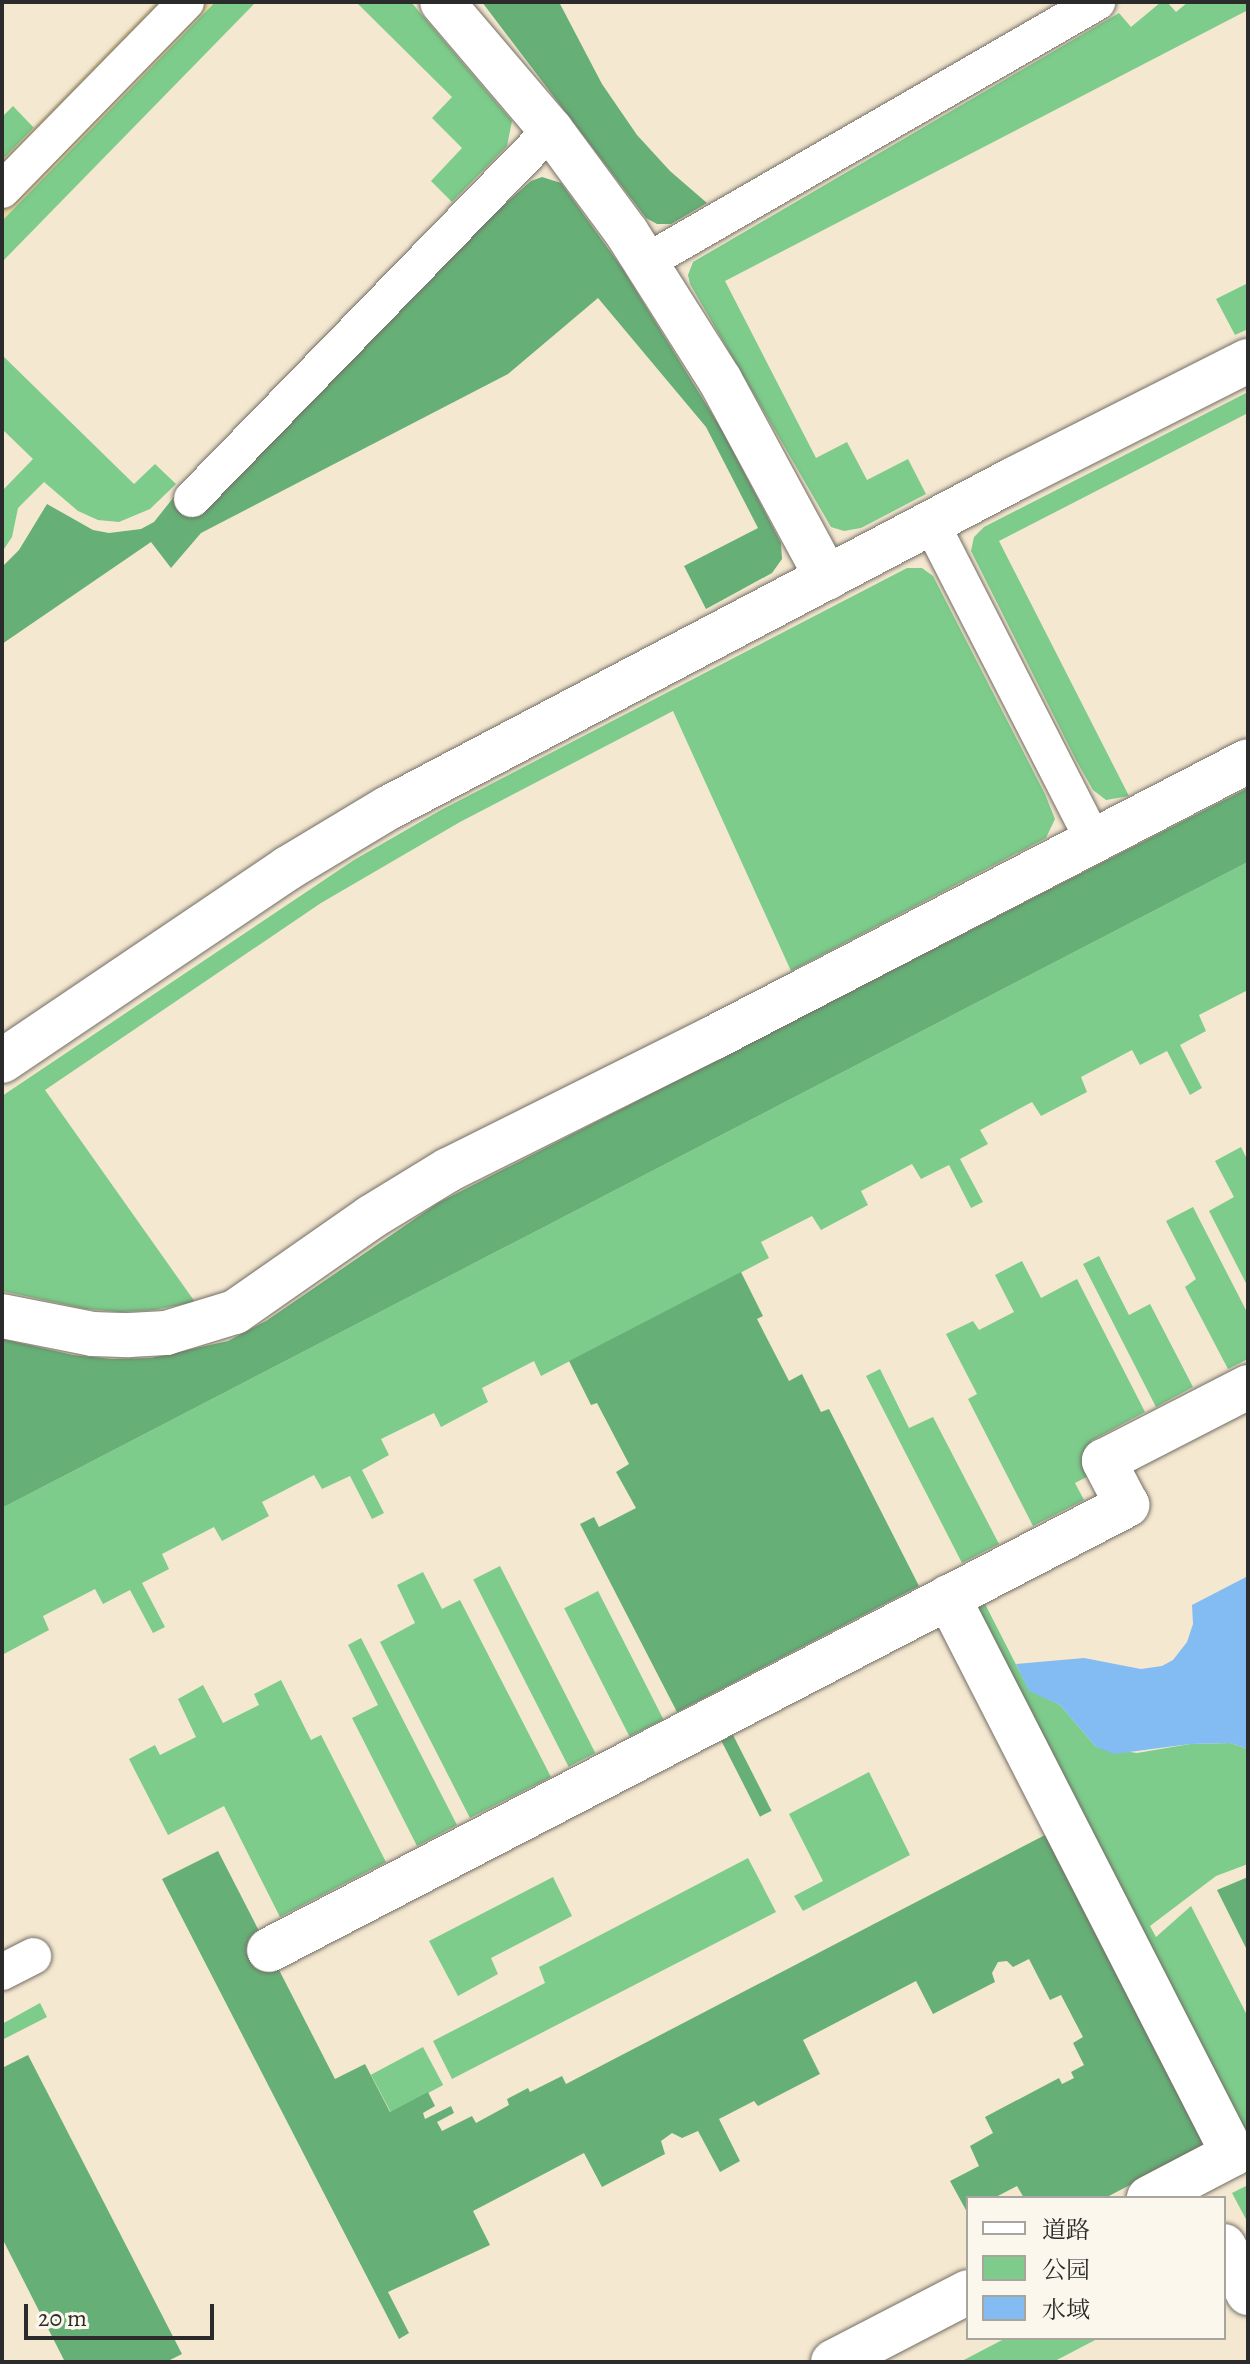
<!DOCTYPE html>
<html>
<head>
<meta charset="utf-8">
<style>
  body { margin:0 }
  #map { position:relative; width:1250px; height:2364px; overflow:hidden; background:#f5e8d0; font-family:Alegreya,"Noto Serif SC",serif }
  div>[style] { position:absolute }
  .green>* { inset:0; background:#7dcc8b; transform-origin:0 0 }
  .forest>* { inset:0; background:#66b077; transform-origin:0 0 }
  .sand>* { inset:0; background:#eeda9e }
  .water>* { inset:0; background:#82bcf3 }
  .roads { filter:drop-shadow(0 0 2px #726d65) drop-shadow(0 0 2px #726d65) }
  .service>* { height:36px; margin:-18px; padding:0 18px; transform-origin:18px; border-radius:18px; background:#fff }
  .minor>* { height:44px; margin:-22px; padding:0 22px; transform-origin:22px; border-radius:22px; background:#fff }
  span { translate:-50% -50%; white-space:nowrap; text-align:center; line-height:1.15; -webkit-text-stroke:8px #fbf7ec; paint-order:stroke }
  .frame { position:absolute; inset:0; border:4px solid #2b2b2b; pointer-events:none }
  .legend { position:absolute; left:966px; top:2196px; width:260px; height:144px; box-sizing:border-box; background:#fbf7ec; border:2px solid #a8a59f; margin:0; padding:10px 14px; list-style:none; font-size:24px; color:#2b2b2b }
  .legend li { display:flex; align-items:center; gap:16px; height:40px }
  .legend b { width:40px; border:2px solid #a8a59f }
  .scale { position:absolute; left:24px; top:2304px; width:190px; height:36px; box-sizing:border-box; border:4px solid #2b2b2b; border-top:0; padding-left:10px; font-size:24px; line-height:28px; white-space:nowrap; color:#2b2b2b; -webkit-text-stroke:6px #fbf7ec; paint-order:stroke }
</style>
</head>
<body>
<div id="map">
  <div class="green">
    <div style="clip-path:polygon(215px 2px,256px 2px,2px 262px,2px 220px)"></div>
    <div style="clip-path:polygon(356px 2px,411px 2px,512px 121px,507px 146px,452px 202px,431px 181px,462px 148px,432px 118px,452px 97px)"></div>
    <div style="clip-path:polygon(1161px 2px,1167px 2px,1176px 12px,1188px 2px,1248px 2px,1248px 10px,725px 281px,816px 458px,847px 442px,867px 480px,908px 459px,926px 494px,861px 528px,844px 531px,831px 527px,690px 284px,688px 275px,693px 262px,1119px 13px,1131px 27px)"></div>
    <div style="clip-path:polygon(13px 106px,34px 128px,2px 161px,2px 117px)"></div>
    <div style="clip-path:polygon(1248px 283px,1248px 329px,1235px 335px,1216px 299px)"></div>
    <div style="clip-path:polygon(2px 355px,134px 484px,155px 464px,176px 484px,150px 509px,119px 522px,98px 520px,78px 511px,44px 482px,18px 508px,12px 537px,2px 552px,2px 491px,33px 459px,2px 429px)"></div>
    <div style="clip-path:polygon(1248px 392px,1248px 413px,999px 541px,1129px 796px,1106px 800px,1093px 790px,1076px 760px,971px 551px,974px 537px,984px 527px)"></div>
    <div style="clip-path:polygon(907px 568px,922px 568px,933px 576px,1045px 794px,1055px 819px,1046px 838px,791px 971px,673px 711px,460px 822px,321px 903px,45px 1090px,195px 1302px,154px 1310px,121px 1312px,86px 1309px,2px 1291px,2px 1096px,354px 860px,441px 810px)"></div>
    <div style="clip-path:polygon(1248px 862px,1248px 990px,1199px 1015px,1206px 1031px,1180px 1045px,1202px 1088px,1190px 1095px,1167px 1051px,1140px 1065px,1132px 1050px,1081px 1077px,1087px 1092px,1041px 1116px,1032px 1102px,980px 1130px,988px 1144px,960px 1159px,983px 1202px,971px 1208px,949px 1165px,921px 1179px,912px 1164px,861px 1191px,868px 1205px,821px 1230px,812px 1216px,761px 1242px,769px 1258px,541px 1376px,534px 1361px,482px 1388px,488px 1402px,441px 1427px,434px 1413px,381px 1439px,389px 1455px,362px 1470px,384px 1513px,372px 1519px,350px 1476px,322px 1489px,314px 1475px,262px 1502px,269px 1516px,222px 1541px,214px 1527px,162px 1554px,169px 1569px,142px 1583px,165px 1627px,153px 1633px,130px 1590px,103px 1604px,95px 1589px,43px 1616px,49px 1630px,2px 1655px,2px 1508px)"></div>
    <div style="clip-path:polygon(1241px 1147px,1248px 1161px,1248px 1287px,1209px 1211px,1234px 1197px,1215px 1161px)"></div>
    <div style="clip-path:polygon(1193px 1207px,1248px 1314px,1248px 1359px,1228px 1369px,1185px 1287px,1196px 1279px,1166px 1221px)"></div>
    <div style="clip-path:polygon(1099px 1256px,1129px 1315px,1150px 1304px,1193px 1387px,1156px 1407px,1083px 1264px)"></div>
    <div style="clip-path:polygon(1022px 1261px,1041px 1298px,1077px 1279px,1145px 1412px,1091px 1441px,1104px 1468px,1075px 1483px,1084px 1500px,1033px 1526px,968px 1399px,977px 1394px,946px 1334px,973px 1321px,979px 1330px,1014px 1312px,995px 1275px)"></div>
    <div style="clip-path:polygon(880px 1369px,909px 1428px,933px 1417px,999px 1544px,962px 1563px,866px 1376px)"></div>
    <div style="left:500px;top:1566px;width:210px;height:30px;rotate:63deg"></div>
    <div style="clip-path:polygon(423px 1572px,442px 1609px,460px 1600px,551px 1777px,470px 1818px,380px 1642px,415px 1623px,397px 1585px)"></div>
    <div style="left:598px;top:1591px;width:144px;height:38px;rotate:63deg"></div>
    <div style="clip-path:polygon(985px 1604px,1029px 1690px,1060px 1705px,1096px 1747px,1137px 1753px,1190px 1744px,1230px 1743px,1248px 1749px,1248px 1864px,1216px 1876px,1150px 1926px,1156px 1937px,1191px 1906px,1248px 2017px,1248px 2146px,973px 1611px)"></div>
    <div style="clip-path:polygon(361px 1638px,457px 1825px,417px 1846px,352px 1718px,378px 1705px,348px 1645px)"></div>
    <div style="clip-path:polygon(281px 1680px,311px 1740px,321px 1735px,386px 1862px,280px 1917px,224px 1806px,168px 1835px,129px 1759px,155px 1745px,160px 1755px,196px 1737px,178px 1699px,203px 1685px,223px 1723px,259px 1705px,254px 1694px)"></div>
    <div style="clip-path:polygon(869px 1772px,910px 1855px,803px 1911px,794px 1896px,823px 1881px,789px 1814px)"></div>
    <div style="clip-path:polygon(748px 1858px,776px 1912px,452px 2079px,433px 2041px,545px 1983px,539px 1967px)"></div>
    <div style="clip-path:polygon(553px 1877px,572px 1916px,491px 1958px,498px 1974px,458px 1996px,429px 1941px)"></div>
    <div style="clip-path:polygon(40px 2003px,47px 2017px,2px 2040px,2px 2024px)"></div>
    <div style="left:423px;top:2047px;width:43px;height:59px;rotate:62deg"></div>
    <div style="clip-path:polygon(1248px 2185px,1248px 2223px,1232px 2193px)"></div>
    <div style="clip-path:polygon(1006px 2338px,1099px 2338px,1053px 2362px,960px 2362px)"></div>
  </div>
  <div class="forest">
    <div style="clip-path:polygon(482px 2px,559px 2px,602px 84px,637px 135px,670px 171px,707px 203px,671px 224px,657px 224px,646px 218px)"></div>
    <div style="clip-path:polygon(542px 177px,561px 183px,622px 268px,722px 430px,781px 543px,782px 559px,772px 573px,706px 609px,684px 566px,758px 528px,706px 427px,598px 298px,508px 374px,201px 533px,171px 568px,151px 542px,2px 644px,2px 567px,19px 550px,47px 504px,93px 530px,109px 533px,141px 529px,154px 522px,181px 488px,531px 181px)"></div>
    <div style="clip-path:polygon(1248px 788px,1248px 862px,2px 1508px,2px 1339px,73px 1355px,112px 1359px,151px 1358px,228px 1341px,266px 1321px,438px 1203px)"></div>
    <div style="clip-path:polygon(741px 1272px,763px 1316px,757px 1319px,789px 1381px,802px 1374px,821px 1412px,829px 1409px,919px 1586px,677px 1712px,580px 1524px,594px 1517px,599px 1527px,636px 1508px,616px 1472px,629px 1464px,597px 1403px,591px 1405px,569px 1361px)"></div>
    <div style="left:733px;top:1735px;width:85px;height:13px;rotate:63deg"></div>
    <div style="clip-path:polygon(1047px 1834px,1207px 2145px,1105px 2198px,1024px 2198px,1017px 2186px,994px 2198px,968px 2198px,967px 2212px,950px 2181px,979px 2166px,970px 2146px,993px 2133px,985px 2117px,1059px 2078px,1062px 2084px,1074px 2078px,1071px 2072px,1084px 2065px,1073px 2043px,1083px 2037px,1061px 1995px,1050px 2000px,1029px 1959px,1013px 1967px,1007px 1961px,998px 1962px,992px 1973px,995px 1982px,933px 2014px,916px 1981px,803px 2040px,820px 2074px,758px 2106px,754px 2101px,719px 2119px,740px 2161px,720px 2172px,698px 2131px,682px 2138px,672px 2133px,661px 2141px,665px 2154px,602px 2187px,584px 2153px,473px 2211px,490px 2245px,388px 2292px,409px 2333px,399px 2339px,162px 1879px,218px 1851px,335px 2079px,365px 2064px,390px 2112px,428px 2092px,435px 2106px,423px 2113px,425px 2119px,451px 2106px,454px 2113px,437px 2122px,442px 2131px,472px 2116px,476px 2123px,509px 2105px,507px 2099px,528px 2088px,530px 2092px,562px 2076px,566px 2084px)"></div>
    <div style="clip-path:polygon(1248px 1877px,1248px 1952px,1217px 1890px)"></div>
    <div style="clip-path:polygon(28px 2055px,182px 2354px,166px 2362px,65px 2362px,2px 2238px,2px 2068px)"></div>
  </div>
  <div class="sand">
    <div style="clip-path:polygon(156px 2px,215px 2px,2px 221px,2px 160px)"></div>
  </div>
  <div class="water">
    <div style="clip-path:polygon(1248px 1576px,1248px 1749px,1230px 1743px,1190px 1744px,1114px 1754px,1096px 1747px,1060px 1705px,1029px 1691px,1016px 1664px,1084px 1658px,1141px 1669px,1162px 1666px,1173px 1660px,1187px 1642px,1193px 1624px,1192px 1605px)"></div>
  </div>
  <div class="roads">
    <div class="service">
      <div style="left:2px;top:190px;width:263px;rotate:-45.6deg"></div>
      <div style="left:646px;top:262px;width:521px;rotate:-29.96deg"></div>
      <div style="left:192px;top:499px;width:515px;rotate:-45.79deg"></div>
      <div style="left:931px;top:523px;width:357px;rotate:62.9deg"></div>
      <div style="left:2px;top:1972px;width:35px;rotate:-27deg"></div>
    </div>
    <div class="minor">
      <div style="left:442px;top:2px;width:168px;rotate:49.6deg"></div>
      <div style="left:551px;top:130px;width:128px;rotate:53.6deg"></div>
      <div style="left:627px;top:233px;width:174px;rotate:57.7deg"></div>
      <div style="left:720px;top:380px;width:225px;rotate:61.6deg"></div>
      <div style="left:2px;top:1061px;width:345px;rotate:-34deg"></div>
      <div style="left:288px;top:868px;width:117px;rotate:-31deg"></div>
      <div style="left:388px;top:808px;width:709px;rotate:-27.72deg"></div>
      <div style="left:1016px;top:478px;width:260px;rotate:-26.8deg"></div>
      <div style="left:2px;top:1316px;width:93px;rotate:11.2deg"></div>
      <div style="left:93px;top:1334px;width:36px;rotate:2deg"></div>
      <div style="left:129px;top:1335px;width:37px;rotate:-3deg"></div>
      <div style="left:166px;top:1333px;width:72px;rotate:-16.9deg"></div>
      <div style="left:235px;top:1312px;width:166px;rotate:-34.9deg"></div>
      <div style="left:371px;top:1217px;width:90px;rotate:-31.4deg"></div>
      <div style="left:448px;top:1170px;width:296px;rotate:-26.5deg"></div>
      <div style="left:713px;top:1038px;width:602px;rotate:-27.37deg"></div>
      <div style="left:948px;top:1597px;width:626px;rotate:62.9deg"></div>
      <div style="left:1233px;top:2154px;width:95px;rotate:152.4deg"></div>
      <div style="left:269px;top:1950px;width:967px;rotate:-27.41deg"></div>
      <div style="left:1127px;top:1505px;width:50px;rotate:-117.6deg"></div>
      <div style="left:1104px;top:1461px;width:162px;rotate:-27.2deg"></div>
      <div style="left:1224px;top:2246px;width:53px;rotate:62.9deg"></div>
      <div style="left:833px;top:2362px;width:152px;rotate:-27.4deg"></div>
    </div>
  </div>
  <div class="frame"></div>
  <ul class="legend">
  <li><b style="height:10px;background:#fff"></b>道路</li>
  <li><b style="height:22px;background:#7dcc8b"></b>公园</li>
  <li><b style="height:22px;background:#82bcf3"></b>水域</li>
  </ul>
  <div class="scale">20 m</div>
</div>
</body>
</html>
